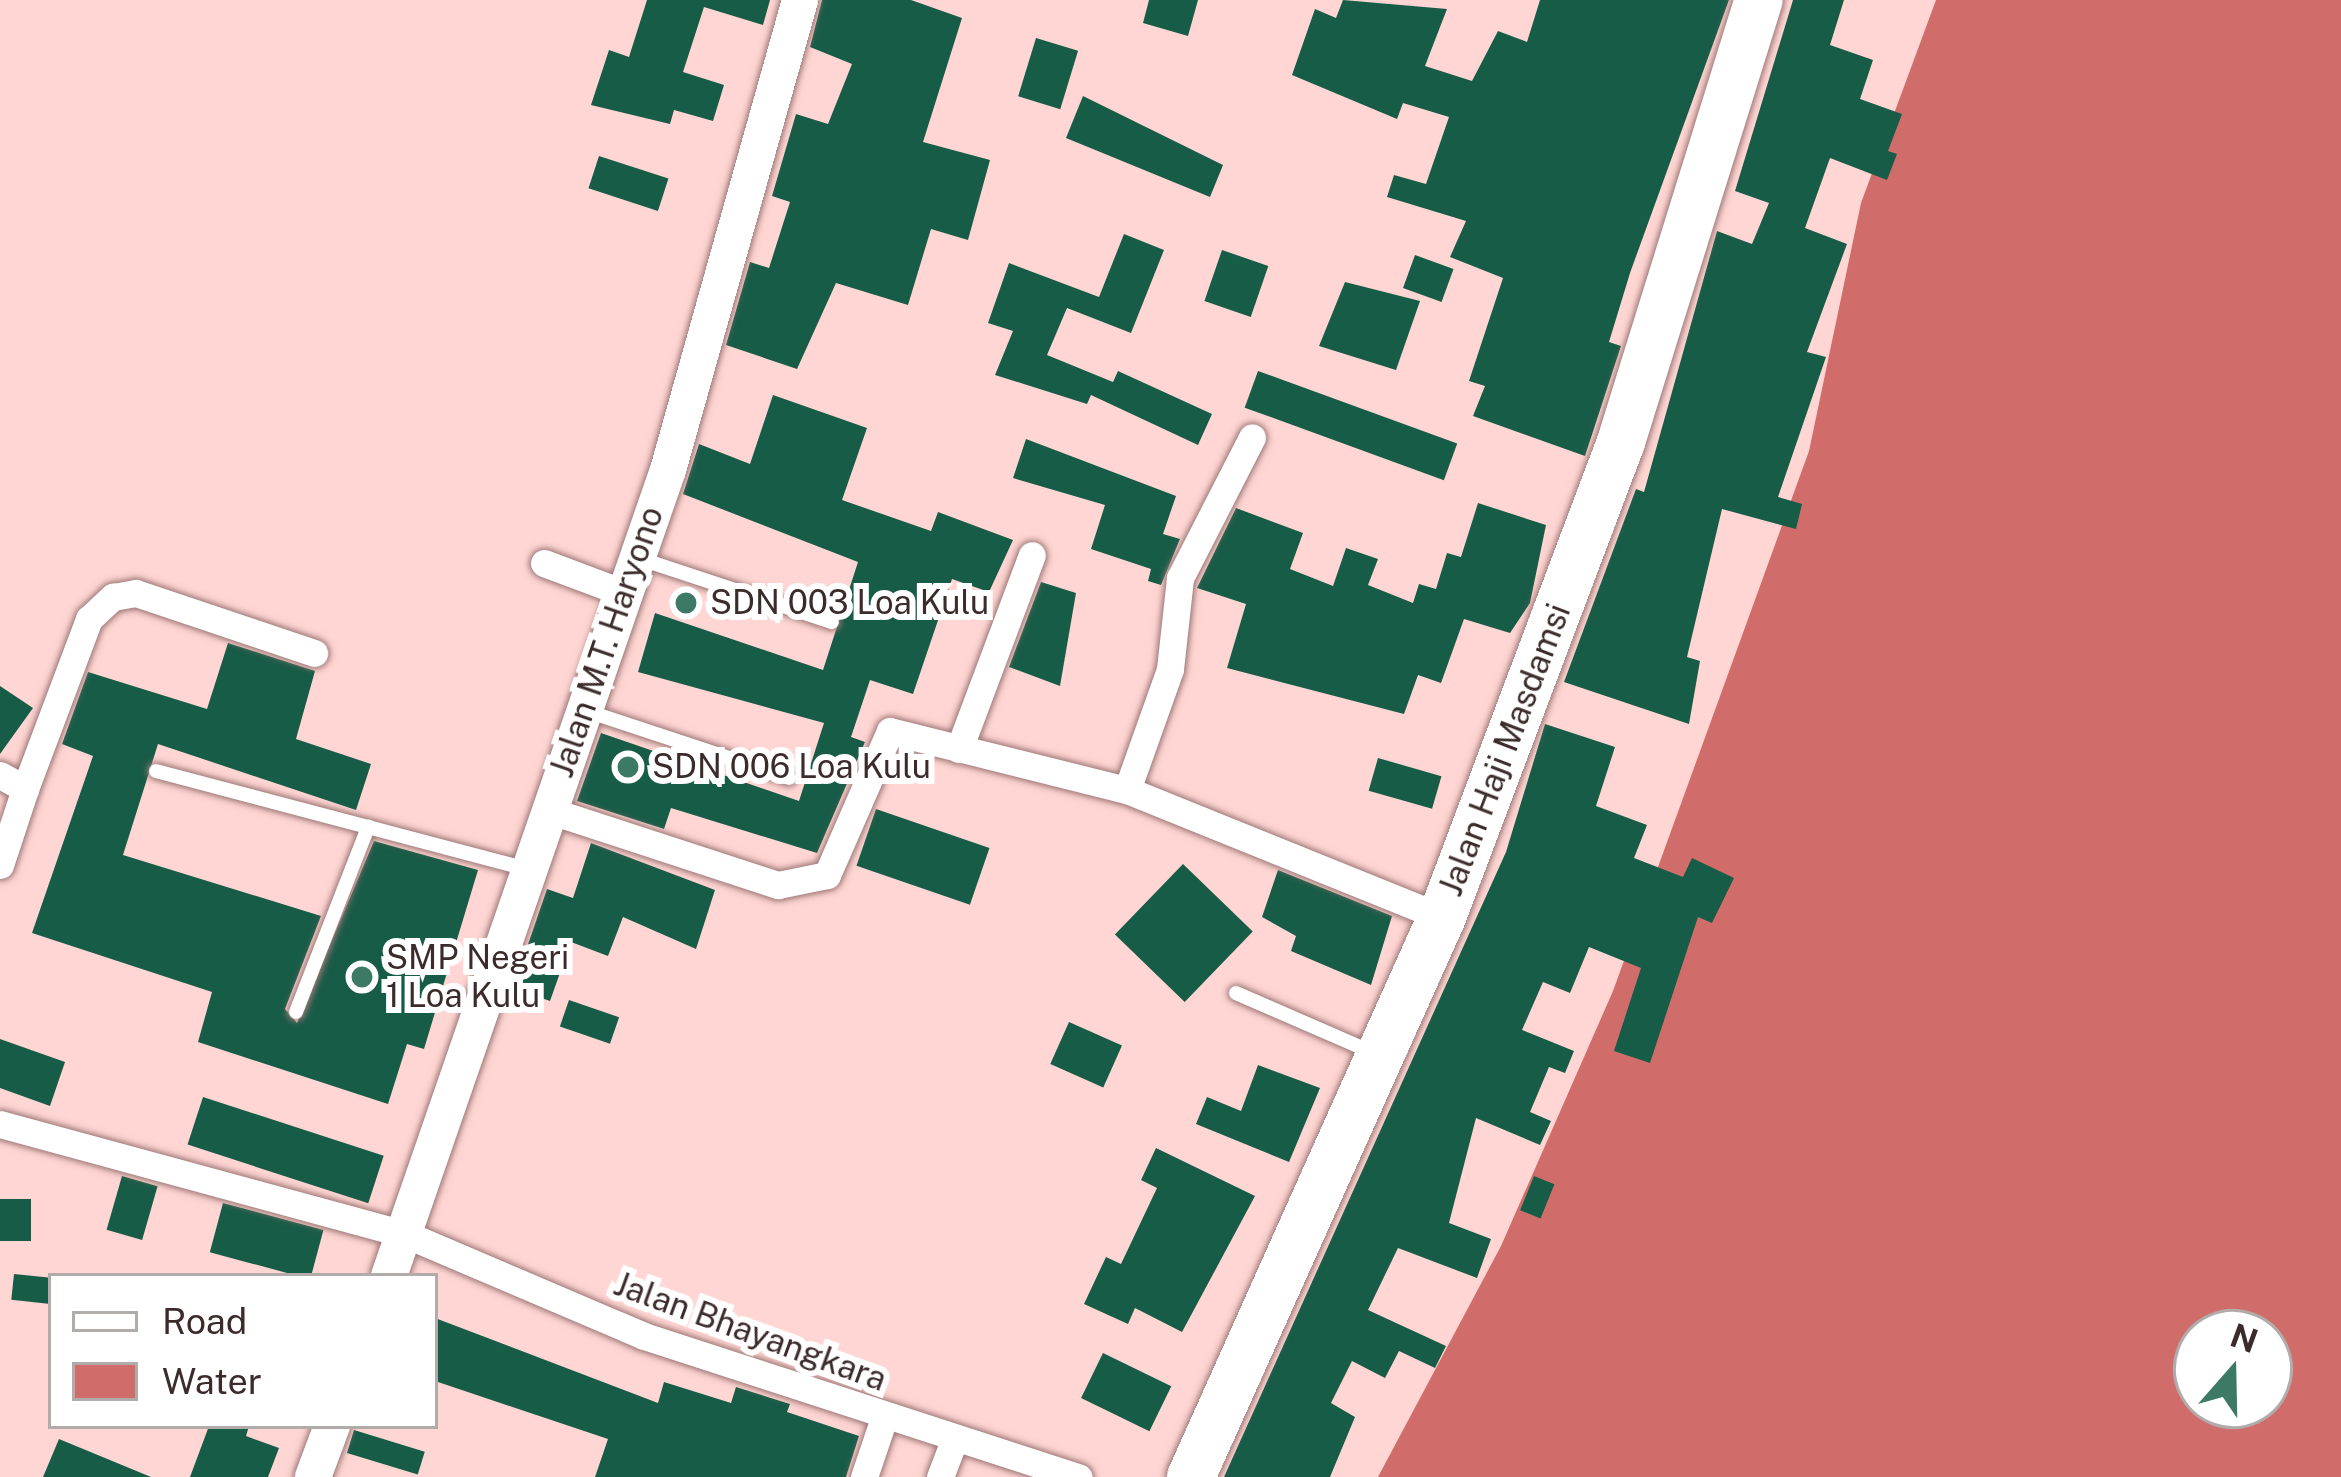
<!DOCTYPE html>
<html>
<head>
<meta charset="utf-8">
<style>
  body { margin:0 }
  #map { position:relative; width:2341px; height:1477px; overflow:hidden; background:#ffd6d3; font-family:"Public Sans",sans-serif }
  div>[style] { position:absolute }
  .water>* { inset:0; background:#d06d6b }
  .building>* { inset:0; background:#175c47; transform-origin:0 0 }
  .roads { filter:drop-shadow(0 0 3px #9d7877) drop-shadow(0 0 3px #9d7877) }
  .lane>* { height:14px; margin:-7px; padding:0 7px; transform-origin:7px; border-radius:7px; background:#fff }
  .street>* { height:27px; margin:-13.5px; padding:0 13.5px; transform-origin:13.5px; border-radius:13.5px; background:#fff }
  .secondary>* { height:36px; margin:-18px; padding:0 18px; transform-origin:18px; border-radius:18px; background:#fff }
  .highway>* { height:48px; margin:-24px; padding:0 24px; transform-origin:24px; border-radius:24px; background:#fff }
  .dots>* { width:33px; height:33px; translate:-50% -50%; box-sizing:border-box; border:6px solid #fff; border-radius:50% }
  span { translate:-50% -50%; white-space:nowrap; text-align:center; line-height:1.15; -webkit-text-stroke:12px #fff; paint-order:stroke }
  .poi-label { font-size:33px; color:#3b2c2b }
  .left { translate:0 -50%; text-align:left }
  .street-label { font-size:33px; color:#3b2c2b }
  .legend { position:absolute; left:48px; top:1273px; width:390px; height:156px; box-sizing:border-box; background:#fff; border:3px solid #b1abaa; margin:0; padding:15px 21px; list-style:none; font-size:36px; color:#3b2c2b }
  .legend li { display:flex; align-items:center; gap:24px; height:60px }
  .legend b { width:60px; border:3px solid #b1abaa }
  .north { position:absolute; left:2173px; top:1309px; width:120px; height:120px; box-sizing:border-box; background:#fff; border:3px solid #b1abaa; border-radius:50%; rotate:20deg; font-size:33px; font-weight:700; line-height:48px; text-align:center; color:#3b2c2b }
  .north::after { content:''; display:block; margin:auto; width:42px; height:54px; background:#3d7a65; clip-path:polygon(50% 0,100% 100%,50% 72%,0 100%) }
</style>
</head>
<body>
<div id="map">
  <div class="water">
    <div style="clip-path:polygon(evenodd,1936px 0,2341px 0,2341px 1477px,1378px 1477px,1501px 1246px,1613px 991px,1809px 451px,1861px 203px,1936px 0,2197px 1333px,2269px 1333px,2269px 1405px,2197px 1405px,2197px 1333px)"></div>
  </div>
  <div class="building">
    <div style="clip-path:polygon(647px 0,770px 0,763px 25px,704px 7px,683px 72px,724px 85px,713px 121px,674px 110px,670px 124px,591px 105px,609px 50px,629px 57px)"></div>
    <div style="clip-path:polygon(822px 0,911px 0,962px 18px,923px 142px,990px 160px,968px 240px,931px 229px,908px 305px,836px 283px,797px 369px,726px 345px,750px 262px,769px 268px,790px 202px,772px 196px,796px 114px,828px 124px,852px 64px,810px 47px)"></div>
    <div style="clip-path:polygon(1149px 0,1198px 0,1188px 36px,1143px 23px)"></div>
    <div style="clip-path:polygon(1343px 0,1447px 9px,1425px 66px,1472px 81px,1498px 31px,1527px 42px,1540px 0,1729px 0,1630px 273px,1609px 342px,1621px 346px,1585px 456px,1473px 416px,1485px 386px,1469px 381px,1503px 278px,1450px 257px,1466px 221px,1387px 197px,1394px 175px,1426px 184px,1449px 117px,1403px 103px,1397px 119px,1292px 75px,1315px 9px,1336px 18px)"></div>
    <div style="clip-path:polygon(1793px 0,1844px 0,1830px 45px,1873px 60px,1860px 99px,1902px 114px,1888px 151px,1897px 154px,1887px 180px,1830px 158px,1805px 228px,1847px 244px,1807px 352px,1826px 357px,1778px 497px,1802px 504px,1796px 529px,1722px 509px,1687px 657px,1700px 661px,1689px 724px,1564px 682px,1636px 489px,1644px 492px,1717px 231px,1752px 244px,1769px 203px,1735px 191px)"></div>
    <div style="left:1036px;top:38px;width:44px;height:61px;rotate:17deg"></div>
    <div style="clip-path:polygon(1083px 96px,1223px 165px,1210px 197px,1066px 138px)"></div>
    <div style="left:599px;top:156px;width:73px;height:34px;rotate:18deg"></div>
    <div style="clip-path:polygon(1124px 234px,1164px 250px,1131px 333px,1067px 308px,1047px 355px,1113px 382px,1118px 371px,1212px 414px,1198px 445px,1091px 395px,1087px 404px,995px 375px,1013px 331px,988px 323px,1009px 263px,1099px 297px)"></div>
    <div style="left:1222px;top:250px;width:49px;height:54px;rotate:19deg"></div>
    <div style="left:1415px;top:255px;width:41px;height:35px;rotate:20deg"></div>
    <div style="clip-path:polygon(1345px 282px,1420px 301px,1396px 370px,1319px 346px)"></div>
    <div style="left:1258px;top:371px;width:212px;height:39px;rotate:20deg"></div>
    <div style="clip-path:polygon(773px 395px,867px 428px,842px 500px,931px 531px,938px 512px,1013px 540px,989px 592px,952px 579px,913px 694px,870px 680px,851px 737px,865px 742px,817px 853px,671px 808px,664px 829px,577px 801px,601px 733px,799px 801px,824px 723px,638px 672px,655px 613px,823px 670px,858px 562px,683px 494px,699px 444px,750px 464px)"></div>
    <div style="clip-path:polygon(1026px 439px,1176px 496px,1163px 534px,1180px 539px,1161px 585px,1148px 581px,1151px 569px,1091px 549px,1105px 505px,1013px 478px)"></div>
    <div style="clip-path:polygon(1478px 503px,1546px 525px,1530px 603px,1510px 633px,1464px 619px,1441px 683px,1418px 675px,1404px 714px,1227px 668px,1246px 604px,1197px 588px,1236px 508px,1303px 533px,1290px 569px,1333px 586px,1346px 548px,1378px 559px,1368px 585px,1413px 603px,1419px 584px,1436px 589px,1447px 553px,1461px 557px)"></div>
    <div style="clip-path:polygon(1041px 582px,1076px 593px,1060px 686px,1009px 667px)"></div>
    <div style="clip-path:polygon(228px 643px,315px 671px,296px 739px,371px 764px,356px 810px,158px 744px,123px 855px,321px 916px,285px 1009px,297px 1023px,374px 841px,478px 870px,424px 1049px,407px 1044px,388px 1104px,198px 1042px,212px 992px,32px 933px,93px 756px,62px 744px,88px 672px,207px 709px)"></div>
    <div style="clip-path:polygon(0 686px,33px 708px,0 754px)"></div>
    <div style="clip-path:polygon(1545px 724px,1615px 747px,1596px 806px,1647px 825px,1634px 858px,1683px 877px,1692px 858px,1734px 878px,1712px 923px,1698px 917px,1650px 1063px,1614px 1051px,1641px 968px,1589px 947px,1570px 993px,1543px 982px,1522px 1030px,1574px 1051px,1565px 1073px,1549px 1067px,1530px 1112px,1551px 1121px,1540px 1145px,1476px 1118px,1449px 1223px,1491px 1239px,1477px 1278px,1398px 1248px,1368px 1310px,1446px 1346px,1435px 1368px,1399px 1351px,1385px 1378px,1352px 1361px,1331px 1403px,1355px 1417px,1330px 1477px,1224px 1477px,1506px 852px)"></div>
    <div style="left:1378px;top:758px;width:66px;height:34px;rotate:16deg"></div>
    <div style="left:876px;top:809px;width:120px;height:60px;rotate:19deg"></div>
    <div style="clip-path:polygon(591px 843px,715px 890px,696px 949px,623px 917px,608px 956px,571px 942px,550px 1001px,513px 988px,547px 889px,573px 898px)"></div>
    <div style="left:1183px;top:864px;width:97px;height:98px;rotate:44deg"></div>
    <div style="clip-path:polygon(1278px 870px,1392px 916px,1371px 985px,1291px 951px,1296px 936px,1262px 917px)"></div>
    <div style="left:569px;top:1000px;width:53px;height:28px;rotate:19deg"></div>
    <div style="left:1069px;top:1022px;width:58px;height:46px;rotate:24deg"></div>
    <div style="clip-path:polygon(0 1039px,65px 1062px,50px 1106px,0 1088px)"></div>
    <div style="clip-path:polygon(1258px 1065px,1320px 1088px,1289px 1162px,1196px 1124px,1207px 1097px,1241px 1111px)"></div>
    <div style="left:203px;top:1097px;width:190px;height:50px;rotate:18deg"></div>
    <div style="clip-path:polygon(1156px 1148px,1255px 1196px,1182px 1332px,1135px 1308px,1128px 1324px,1084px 1304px,1106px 1257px,1121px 1264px,1157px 1188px,1141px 1180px)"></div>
    <div style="left:122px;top:1176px;width:37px;height:56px;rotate:16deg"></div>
    <div style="left:1534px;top:1176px;width:22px;height:37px;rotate:22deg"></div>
    <div style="left:0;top:1199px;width:31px;height:42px"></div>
    <div style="left:223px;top:1203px;width:104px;height:51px;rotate:15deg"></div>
    <div style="left:14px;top:1274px;width:37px;height:26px;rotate:6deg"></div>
    <div style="clip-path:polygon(435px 1318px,658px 1403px,664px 1382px,731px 1403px,736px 1387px,790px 1404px,787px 1412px,859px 1436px,846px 1477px,595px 1477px,608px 1439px,435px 1381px)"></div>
    <div style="left:1103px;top:1353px;width:76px;height:50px;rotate:26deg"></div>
    <div style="clip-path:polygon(209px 1426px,249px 1426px,246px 1436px,279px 1448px,268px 1477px,190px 1477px)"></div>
    <div style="left:354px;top:1430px;width:74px;height:24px;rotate:17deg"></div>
    <div style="clip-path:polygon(59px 1439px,151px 1477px,43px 1477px)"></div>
  </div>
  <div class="roads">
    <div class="lane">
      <div style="left:641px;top:559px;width:201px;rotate:18.3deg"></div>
      <div style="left:587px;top:711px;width:213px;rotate:18.3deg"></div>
      <div style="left:156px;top:771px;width:384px;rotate:14.8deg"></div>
      <div style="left:1236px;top:993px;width:150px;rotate:23.5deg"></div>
      <div style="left:296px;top:1012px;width:199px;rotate:-68.7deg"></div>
    </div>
    <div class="street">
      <div style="left:544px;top:563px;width:85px;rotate:20.6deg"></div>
      <div style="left:959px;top:749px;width:207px;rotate:-69.4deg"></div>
      <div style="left:0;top:775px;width:29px;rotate:29deg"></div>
      <div style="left:25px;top:789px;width:80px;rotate:108.2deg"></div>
      <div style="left:25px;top:789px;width:182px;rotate:-69.4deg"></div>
      <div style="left:89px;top:619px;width:33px;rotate:-43deg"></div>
      <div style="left:113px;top:597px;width:23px;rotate:-10deg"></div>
      <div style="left:136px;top:593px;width:188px;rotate:18.6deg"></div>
      <div style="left:1127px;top:790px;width:340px;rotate:22deg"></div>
      <div style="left:548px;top:810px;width:242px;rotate:18.1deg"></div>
      <div style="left:778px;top:885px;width:50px;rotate:-11.5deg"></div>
      <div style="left:827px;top:875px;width:157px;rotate:-66.4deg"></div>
      <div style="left:890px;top:731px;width:244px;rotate:14deg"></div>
      <div style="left:1127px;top:790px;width:128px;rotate:-70.4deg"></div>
      <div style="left:1170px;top:669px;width:92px;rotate:-83.7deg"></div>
      <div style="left:1180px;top:578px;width:158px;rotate:-62.9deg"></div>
      <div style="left:0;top:1124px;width:420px;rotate:15.2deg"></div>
      <div style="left:405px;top:1234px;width:260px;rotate:23.1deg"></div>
      <div style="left:644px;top:1336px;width:457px;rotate:18deg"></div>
      <div style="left:864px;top:1477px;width:62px;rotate:-71.3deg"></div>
      <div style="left:940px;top:1477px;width:40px;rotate:-69deg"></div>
    </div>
    <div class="secondary">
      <div style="left:389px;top:1276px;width:853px;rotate:-70.91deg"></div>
      <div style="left:668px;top:470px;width:488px;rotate:-74.3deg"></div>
      <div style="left:313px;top:1477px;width:54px;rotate:-69.6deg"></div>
    </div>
    <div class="highway">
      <div style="left:1191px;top:1477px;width:614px;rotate:-65.86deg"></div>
      <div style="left:1442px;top:917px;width:508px;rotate:-69.35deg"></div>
      <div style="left:1621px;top:442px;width:463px;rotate:-72.7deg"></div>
    </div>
  </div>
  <div class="dots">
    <div style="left:686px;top:603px;background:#3d7a65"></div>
    <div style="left:628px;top:767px;background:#3d7a65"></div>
    <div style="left:362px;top:977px;background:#3d7a65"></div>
  </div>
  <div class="poi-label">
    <span class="left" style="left:710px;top:603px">SDN 003 Loa Kulu</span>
    <span class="left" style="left:652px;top:767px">SDN 006 Loa Kulu</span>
    <span class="left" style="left:386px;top:977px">SMP Negeri<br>1 Loa Kulu</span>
  </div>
  <div class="street-label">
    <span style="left:607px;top:642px;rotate:-71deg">Jalan M.T. Haryono</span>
    <span style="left:1505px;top:750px;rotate:-69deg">Jalan Haji Masdamsi</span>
    <span style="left:750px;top:1332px;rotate:20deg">Jalan Bhayangkara</span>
  </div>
  <ul class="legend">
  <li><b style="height:15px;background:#fff"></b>Road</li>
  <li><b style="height:33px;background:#d06d6b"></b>Water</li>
  </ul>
  <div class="north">N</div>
</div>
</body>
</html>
